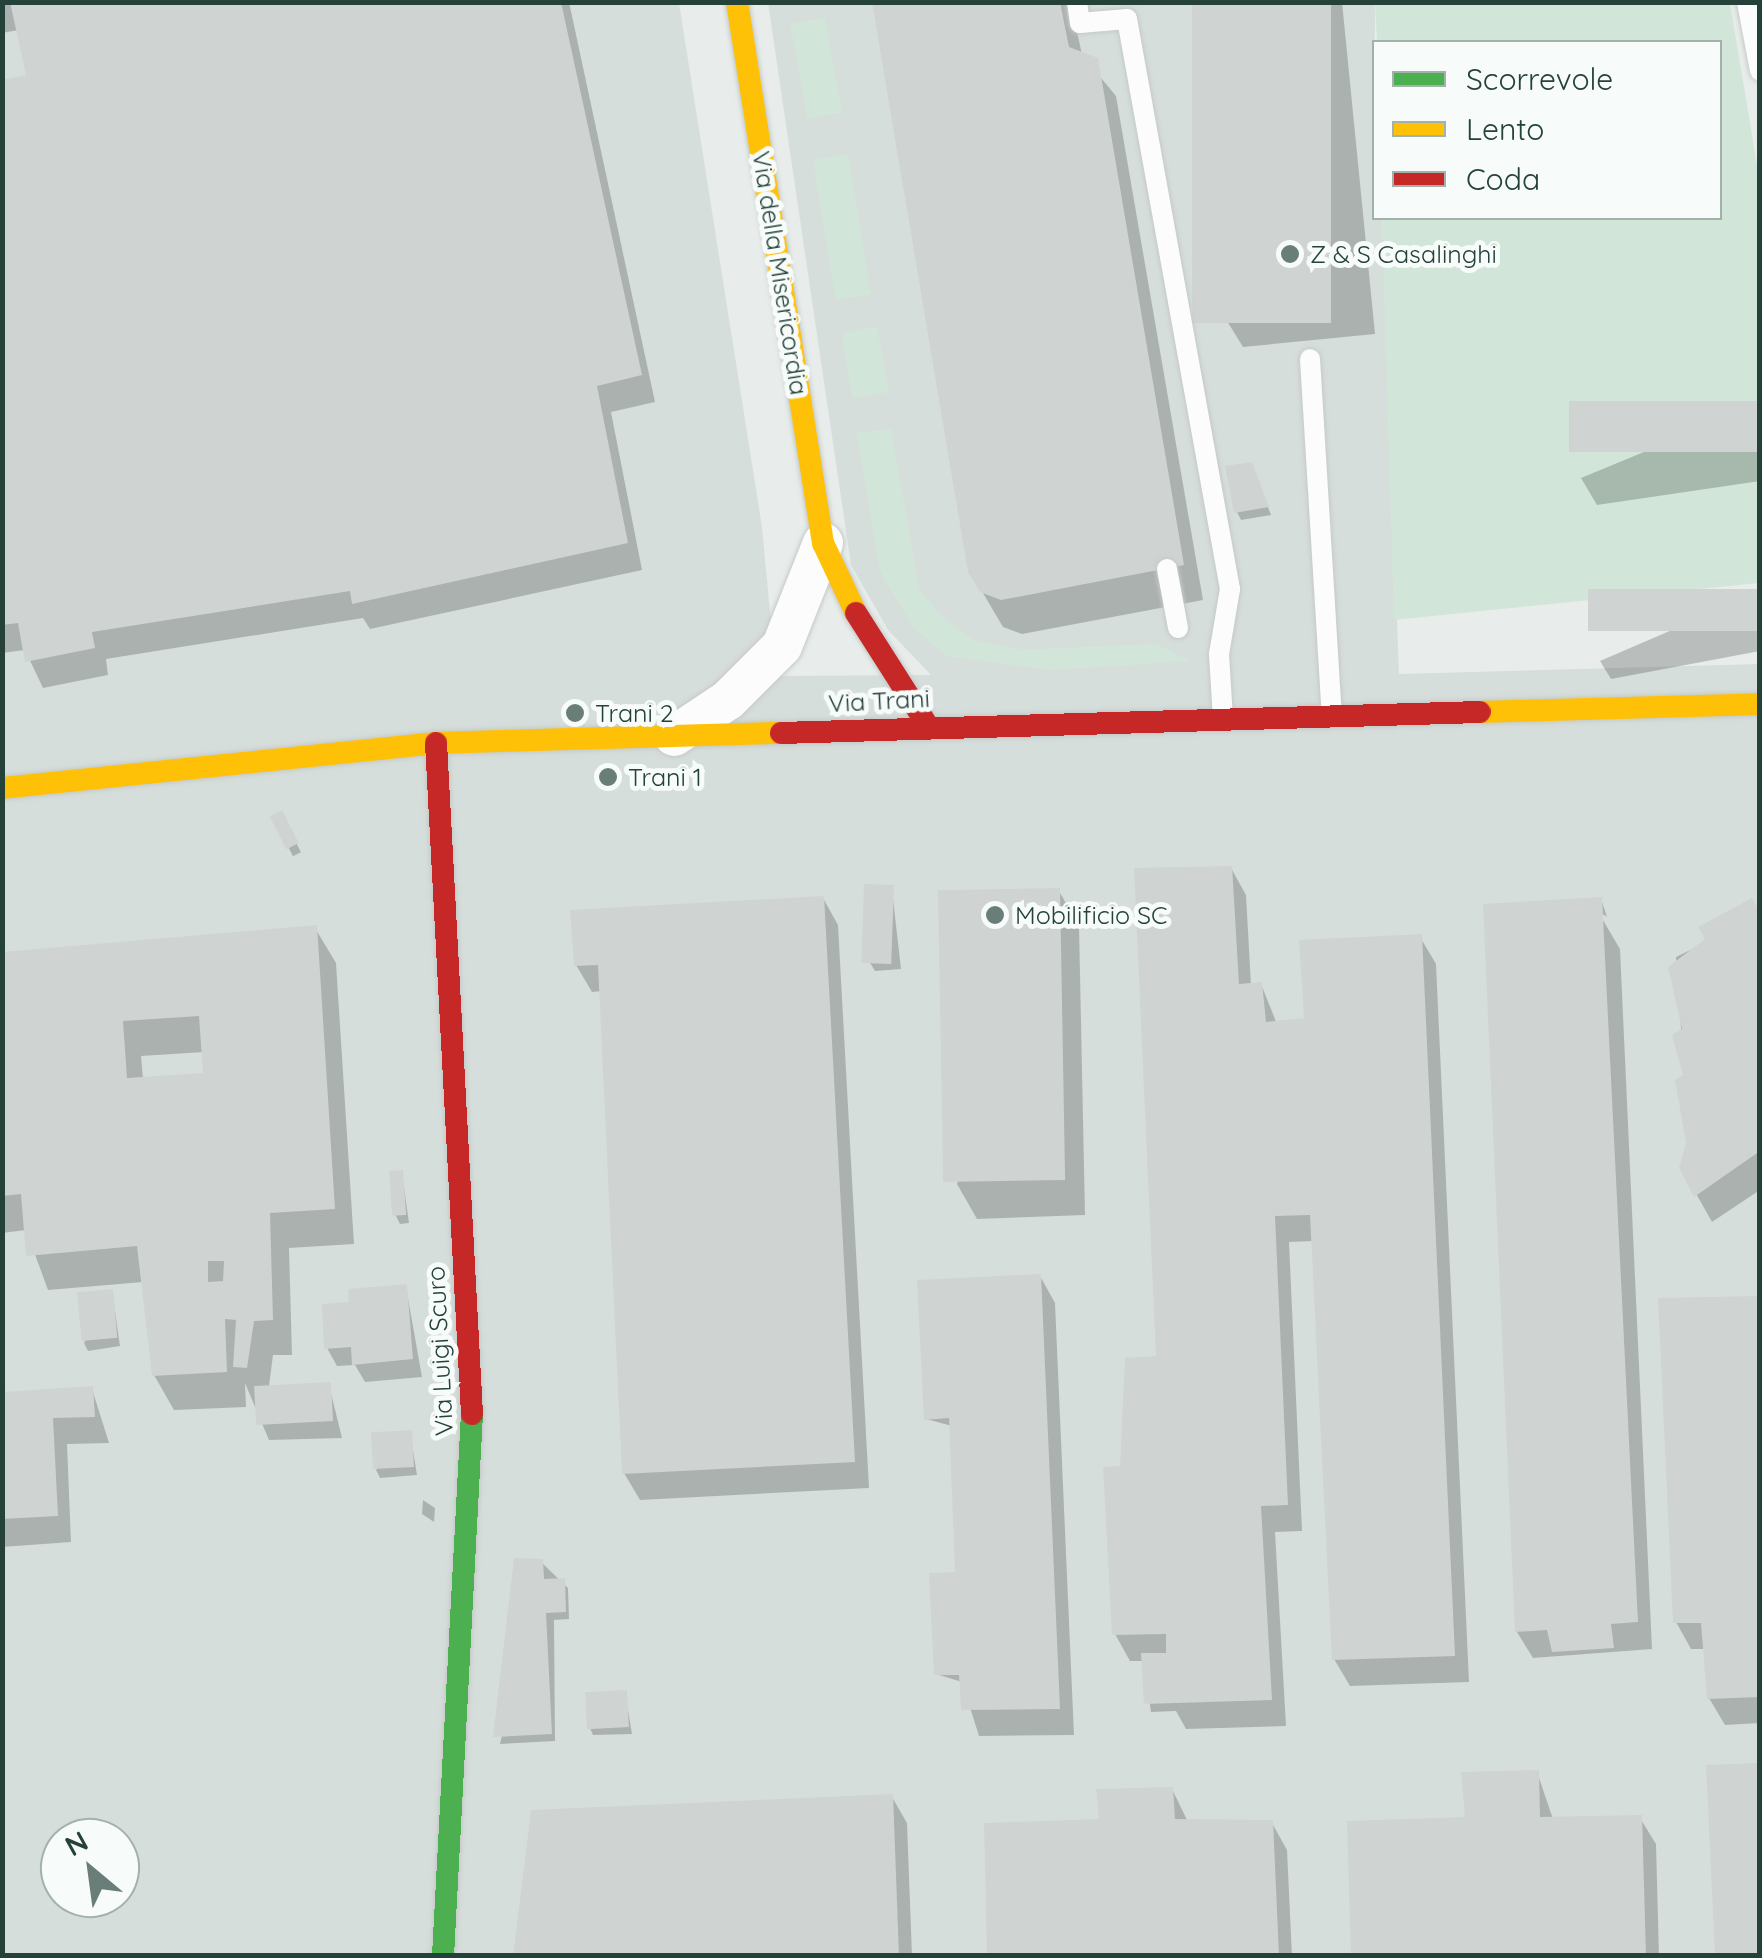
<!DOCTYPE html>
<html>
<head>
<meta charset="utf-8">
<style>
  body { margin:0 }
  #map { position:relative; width:1762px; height:1958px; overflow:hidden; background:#e8edeb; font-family:Quicksand,sans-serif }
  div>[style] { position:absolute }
  .built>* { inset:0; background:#d6dedb }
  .green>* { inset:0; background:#d1e6d8; transform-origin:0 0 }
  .shadow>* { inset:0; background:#0003; transform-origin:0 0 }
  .building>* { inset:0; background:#cfd4d2; transform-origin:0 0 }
  .roads { filter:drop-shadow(0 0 2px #c5cac8) drop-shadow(0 0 2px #c5cac8) }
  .lane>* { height:20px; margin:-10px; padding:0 10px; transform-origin:10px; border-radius:10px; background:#fcfcfc }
  .street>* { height:40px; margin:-20px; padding:0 20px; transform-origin:20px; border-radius:20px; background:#fcfcfc }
  .fast>* { height:22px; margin:-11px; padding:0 11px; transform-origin:11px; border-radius:11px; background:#4caf50 }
  .slow>* { height:22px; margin:-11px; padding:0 11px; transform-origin:11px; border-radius:11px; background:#ffc107 }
  .jam>* { height:22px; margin:-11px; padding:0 11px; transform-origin:11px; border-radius:11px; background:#c62828 }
  .dots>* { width:28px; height:28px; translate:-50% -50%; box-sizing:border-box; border:5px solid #f7fbf9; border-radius:50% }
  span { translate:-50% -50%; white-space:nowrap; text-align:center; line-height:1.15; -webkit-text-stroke:10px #f7fbf9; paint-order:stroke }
  .poi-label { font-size:25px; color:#24423a }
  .left { translate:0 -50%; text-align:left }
  .street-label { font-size:25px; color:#24423a }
  .frame { position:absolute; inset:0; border:5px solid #24423a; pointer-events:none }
  .legend { position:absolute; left:1372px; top:40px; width:350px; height:180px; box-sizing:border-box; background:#f7fbf9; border:2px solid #a3b1ad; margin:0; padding:12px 18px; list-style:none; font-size:30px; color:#24423a }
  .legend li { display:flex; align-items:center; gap:20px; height:50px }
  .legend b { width:50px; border:2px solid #a3b1ad }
  .north { position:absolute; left:40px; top:1818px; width:100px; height:100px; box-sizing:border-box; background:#f7fbf9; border:2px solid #a3b1ad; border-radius:50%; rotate:331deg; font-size:28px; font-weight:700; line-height:40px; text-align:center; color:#24423a }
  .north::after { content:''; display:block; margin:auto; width:35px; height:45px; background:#697e78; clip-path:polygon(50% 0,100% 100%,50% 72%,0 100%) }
</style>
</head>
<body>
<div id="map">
  <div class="built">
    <div style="clip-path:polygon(evenodd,3px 3px,679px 3px,762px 527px,776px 676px,931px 675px,888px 630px,851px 565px,768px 3px,1375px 3px,1374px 218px,1382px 218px,1399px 674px,1759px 664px,1759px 1955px,3px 1956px,3px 3px,60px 1838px,120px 1838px,120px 1898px,60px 1898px,60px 1838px)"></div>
  </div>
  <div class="green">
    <div style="clip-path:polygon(1375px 3px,1730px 3px,1759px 177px,1759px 583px,1394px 620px,1382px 218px,1720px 218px,1720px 42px,1377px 42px)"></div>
    <div style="left:825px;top:18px;width:96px;height:35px;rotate:80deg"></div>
    <div style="left:848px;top:154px;width:142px;height:35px;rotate:81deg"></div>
    <div style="left:877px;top:327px;width:66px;height:36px;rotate:80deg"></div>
    <div style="clip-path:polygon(891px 429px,919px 589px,941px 616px,974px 640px,1020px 650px,1156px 644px,1190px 661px,1049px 670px,946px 656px,914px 628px,880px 571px,857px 433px)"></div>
  </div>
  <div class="shadow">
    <div style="clip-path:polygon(2px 2px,569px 2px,655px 402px,611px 412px,642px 570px,370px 629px,363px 618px,106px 659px,108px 675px,43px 688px,25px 650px,2px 653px,2px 83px,29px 76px,19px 30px,2px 33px)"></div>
    <div style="clip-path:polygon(874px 2px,1071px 2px,1082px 55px,1116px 96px,1203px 600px,1022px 634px,1003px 627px,970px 571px)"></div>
    <div style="clip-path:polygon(1195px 2px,1342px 2px,1375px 334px,1243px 347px,1227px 321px)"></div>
    <div style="clip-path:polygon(1760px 404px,1760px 481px,1597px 505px,1581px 478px)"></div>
    <div style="clip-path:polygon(1255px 473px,1271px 515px,1241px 520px,1237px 512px)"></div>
    <div style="clip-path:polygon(1760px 592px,1760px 651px,1611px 679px,1600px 661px)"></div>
    <div style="left:281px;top:813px;width:44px;height:9px;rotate:63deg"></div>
    <div style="clip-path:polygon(1231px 868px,1246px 895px,1251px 985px,1261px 984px,1277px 1024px,1306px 1020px,1420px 937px,1436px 964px,1469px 1682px,1350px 1686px,1334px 1659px,1313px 1241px,1289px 1242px,1302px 1531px,1275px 1532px,1286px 1726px,1186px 1729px,1176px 1711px,1151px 1712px,1144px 1661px,1130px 1661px,1115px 1634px,1123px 1468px,1159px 1359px)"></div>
    <div style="clip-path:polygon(892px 890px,901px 969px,875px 971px,870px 963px)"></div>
    <div style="clip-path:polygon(1059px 891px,1079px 926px,1085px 1215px,977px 1219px,957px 1184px)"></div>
    <div style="clip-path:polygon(823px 898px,838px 925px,869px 1488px,640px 1500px,624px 1473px,602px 991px,592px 992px,576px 965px)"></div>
    <div style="clip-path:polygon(1601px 899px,1607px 917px,1597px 910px,1620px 949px,1652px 1649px,1533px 1658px,1517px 1632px,1485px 907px)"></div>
    <div style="clip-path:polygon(1760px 916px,1760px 1190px,1712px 1222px,1681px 1167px,1689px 1143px,1676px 957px)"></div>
    <div style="clip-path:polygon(evenodd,315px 928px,336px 963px,354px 1244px,289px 1248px,292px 1355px,273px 1355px,269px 1386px,329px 1385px,342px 1438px,269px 1440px,245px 1383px,246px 1407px,174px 1410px,154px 1375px,143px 1282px,48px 1290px,26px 1230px,2px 1233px,2px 955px,315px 928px,204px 1052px,205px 1076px,143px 1079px,141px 1056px,204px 1052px)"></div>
    <div style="clip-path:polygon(402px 1173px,409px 1223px,400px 1224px,396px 1216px)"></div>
    <div style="clip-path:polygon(1040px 1276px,1055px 1303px,1074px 1735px,979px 1736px,962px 1682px,936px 1674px,958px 1581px,952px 1426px,926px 1419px)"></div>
    <div style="clip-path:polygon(406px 1287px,422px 1377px,365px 1382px,355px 1365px,337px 1366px,327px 1348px,352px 1304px)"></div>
    <div style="clip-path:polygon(112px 1291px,120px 1346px,88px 1351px,84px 1343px)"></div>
    <div style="clip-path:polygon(1760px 1298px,1760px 1723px,1725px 1725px,1709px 1698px,1705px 1649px,1691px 1649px,1676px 1622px)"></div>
    <div style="clip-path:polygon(92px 1389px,109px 1443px,67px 1444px,71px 1542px,2px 1547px,2px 1394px)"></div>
    <div style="clip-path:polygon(410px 1432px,417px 1475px,380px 1478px,376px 1470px)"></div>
    <div style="clip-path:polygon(423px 1500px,435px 1508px,434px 1522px,422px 1514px)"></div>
    <div style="clip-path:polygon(541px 1562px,568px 1588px,569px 1619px,554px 1620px,555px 1741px,500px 1744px)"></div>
    <div style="clip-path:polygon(625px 1692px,632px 1734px,593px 1735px,589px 1726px)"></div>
    <div style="clip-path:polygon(1537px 1772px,1553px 1819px,1640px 1818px,1656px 1844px,1659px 1956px,1353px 1956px,1467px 1819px)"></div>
    <div style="clip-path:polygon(1172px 1789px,1188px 1822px,1272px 1823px,1287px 1850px,1292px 1956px,990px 1956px,1102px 1821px)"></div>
    <div style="clip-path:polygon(892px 1797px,907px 1823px,912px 1956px,516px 1956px)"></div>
  </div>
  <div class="building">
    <div style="clip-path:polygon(10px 2px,561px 2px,642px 375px,597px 386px,628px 543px,352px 604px,350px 591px,92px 632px,95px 648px,25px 662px,18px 623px,2px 625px,2px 80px,26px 75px)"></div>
    <div style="clip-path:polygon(872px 2px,1060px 2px,1069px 47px,1098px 58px,1184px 565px,1001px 600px,980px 592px,968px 572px)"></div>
    <div style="left:1192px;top:2px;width:139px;height:321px"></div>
    <div style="left:1760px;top:401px;width:51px;height:191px;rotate:90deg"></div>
    <div style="clip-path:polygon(1252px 462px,1269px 507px,1234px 513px,1225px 466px)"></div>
    <div style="left:1760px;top:589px;width:42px;height:172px;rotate:90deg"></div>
    <div style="left:282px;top:810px;width:37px;height:14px;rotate:63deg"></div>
    <div style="clip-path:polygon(1232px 866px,1239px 984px,1262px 982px,1266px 1022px,1304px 1018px,1299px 940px,1422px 934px,1455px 1656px,1332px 1660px,1310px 1215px,1275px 1216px,1288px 1505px,1261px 1506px,1272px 1700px,1144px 1704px,1141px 1653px,1166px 1653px,1166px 1634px,1112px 1635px,1103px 1467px,1120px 1466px,1125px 1358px,1156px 1356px,1134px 868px)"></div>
    <div style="left:864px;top:884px;width:30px;height:79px;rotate:2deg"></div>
    <div style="left:1060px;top:888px;width:292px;height:122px;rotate:89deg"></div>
    <div style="clip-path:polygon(824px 896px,855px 1462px,622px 1474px,598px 965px,574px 966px,570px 910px)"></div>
    <div style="clip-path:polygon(1602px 897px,1638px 1622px,1611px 1624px,1614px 1648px,1552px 1652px,1547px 1630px,1515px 1632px,1483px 904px)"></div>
    <div style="clip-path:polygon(1752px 898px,1760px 912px,1760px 1151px,1694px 1197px,1679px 1168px,1686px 1143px,1675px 1080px,1683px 1075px,1672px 1035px,1682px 1029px,1668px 967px,1705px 939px,1698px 927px)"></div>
    <div style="clip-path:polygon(evenodd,317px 925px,335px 1209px,270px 1213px,273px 1320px,254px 1321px,247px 1368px,233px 1367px,236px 1320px,225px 1319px,227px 1372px,152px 1376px,137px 1246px,26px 1256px,21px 1194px,2px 1196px,2px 952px,317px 925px,199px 1016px,203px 1073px,127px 1078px,123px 1021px,199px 1016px,317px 925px,208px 1261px,224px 1261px,223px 1281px,208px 1282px,208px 1261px)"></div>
    <div style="left:403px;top:1170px;width:45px;height:14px;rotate:86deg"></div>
    <div style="clip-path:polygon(1041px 1274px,1060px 1709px,961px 1710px,959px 1675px,934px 1675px,929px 1573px,955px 1572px,949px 1418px,924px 1420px,917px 1280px)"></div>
    <div style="clip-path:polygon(407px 1284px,413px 1359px,352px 1365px,351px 1347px,324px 1349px,322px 1304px,349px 1302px,348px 1289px)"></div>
    <div style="left:113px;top:1289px;width:49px;height:36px;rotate:85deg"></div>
    <div style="clip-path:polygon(1760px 1296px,1760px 1697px,1707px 1699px,1701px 1623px,1673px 1623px,1658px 1298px)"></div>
    <div style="left:331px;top:1382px;width:39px;height:77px;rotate:87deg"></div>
    <div style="clip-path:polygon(93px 1386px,95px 1417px,53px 1418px,58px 1516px,2px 1519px,2px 1392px)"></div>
    <div style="left:412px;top:1430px;width:37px;height:41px;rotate:87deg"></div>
    <div style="clip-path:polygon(514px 1558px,543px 1559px,544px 1579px,565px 1578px,566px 1612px,546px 1613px,552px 1734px,493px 1737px)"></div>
    <div style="left:627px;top:1690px;width:37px;height:42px;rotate:87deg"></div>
    <div style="clip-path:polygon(1760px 1763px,1760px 1956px,1715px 1956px,1706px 1765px)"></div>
    <div style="clip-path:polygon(1539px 1770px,1540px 1817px,1642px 1815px,1646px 1956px,1351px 1956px,1347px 1821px,1465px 1817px,1461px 1772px)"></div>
    <div style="clip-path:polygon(1173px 1787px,1175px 1819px,1273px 1820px,1279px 1956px,987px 1956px,984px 1823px,1099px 1819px,1096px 1789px)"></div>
    <div style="clip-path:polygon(893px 1794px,899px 1956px,513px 1956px,531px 1810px)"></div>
  </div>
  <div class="roads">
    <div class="lane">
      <div style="left:1077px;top:2px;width:21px;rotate:82deg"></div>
      <div style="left:1080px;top:23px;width:47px;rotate:-4.9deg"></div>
      <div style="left:1127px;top:19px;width:579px;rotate:79.76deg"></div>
      <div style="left:1230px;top:589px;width:66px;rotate:99.6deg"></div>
      <div style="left:1219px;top:654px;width:65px;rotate:86.5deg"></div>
      <div style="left:1747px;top:2px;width:70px;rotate:79.3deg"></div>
      <div style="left:1310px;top:359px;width:356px;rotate:86.5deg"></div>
      <div style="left:1167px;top:569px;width:60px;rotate:79.4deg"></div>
    </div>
    <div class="street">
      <div style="left:674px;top:736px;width:65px;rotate:-33.7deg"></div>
      <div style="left:728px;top:700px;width:76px;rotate:-45deg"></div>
      <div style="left:782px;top:646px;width:111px;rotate:-68.3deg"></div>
    </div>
    <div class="fast">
      <div style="left:443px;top:1956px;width:543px;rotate:-86.94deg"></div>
    </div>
    <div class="slow">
      <div style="left:737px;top:2px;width:548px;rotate:80.97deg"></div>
      <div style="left:823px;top:543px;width:77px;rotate:64.8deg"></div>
      <div style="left:1480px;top:712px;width:280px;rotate:-1.6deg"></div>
      <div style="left:2px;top:788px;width:436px;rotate:-5.9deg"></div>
      <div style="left:436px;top:743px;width:345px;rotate:-1.7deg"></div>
    </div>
    <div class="jam">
      <div style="left:856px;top:613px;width:134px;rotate:57.5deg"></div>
      <div style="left:781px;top:733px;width:699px;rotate:-1.72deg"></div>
      <div style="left:436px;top:743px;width:672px;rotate:86.93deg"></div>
    </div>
  </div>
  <div class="dots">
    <div style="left:1290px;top:254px;background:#697e78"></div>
    <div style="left:575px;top:713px;background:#697e78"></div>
    <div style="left:608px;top:777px;background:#697e78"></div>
    <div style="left:995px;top:915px;background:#697e78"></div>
  </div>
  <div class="poi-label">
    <span class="left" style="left:1310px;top:254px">Z &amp; S Casalinghi</span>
    <span class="left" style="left:595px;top:713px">Trani 2</span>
    <span class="left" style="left:628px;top:777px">Trani 1</span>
    <span class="left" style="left:1015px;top:915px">Mobilificio SC</span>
  </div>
  <div class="street-label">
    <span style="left:780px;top:273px;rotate:81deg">Via della Misericordia</span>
    <span style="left:879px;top:701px;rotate:-3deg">Via Trani</span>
    <span style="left:440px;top:1351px;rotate:-93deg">Via Luigi Scuro</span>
  </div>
  <div class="frame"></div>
  <ul class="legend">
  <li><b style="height:12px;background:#4caf50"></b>Scorrevole</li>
  <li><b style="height:12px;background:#ffc107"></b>Lento</li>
  <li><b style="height:12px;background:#c62828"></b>Coda</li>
  </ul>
  <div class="north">N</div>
</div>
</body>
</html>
